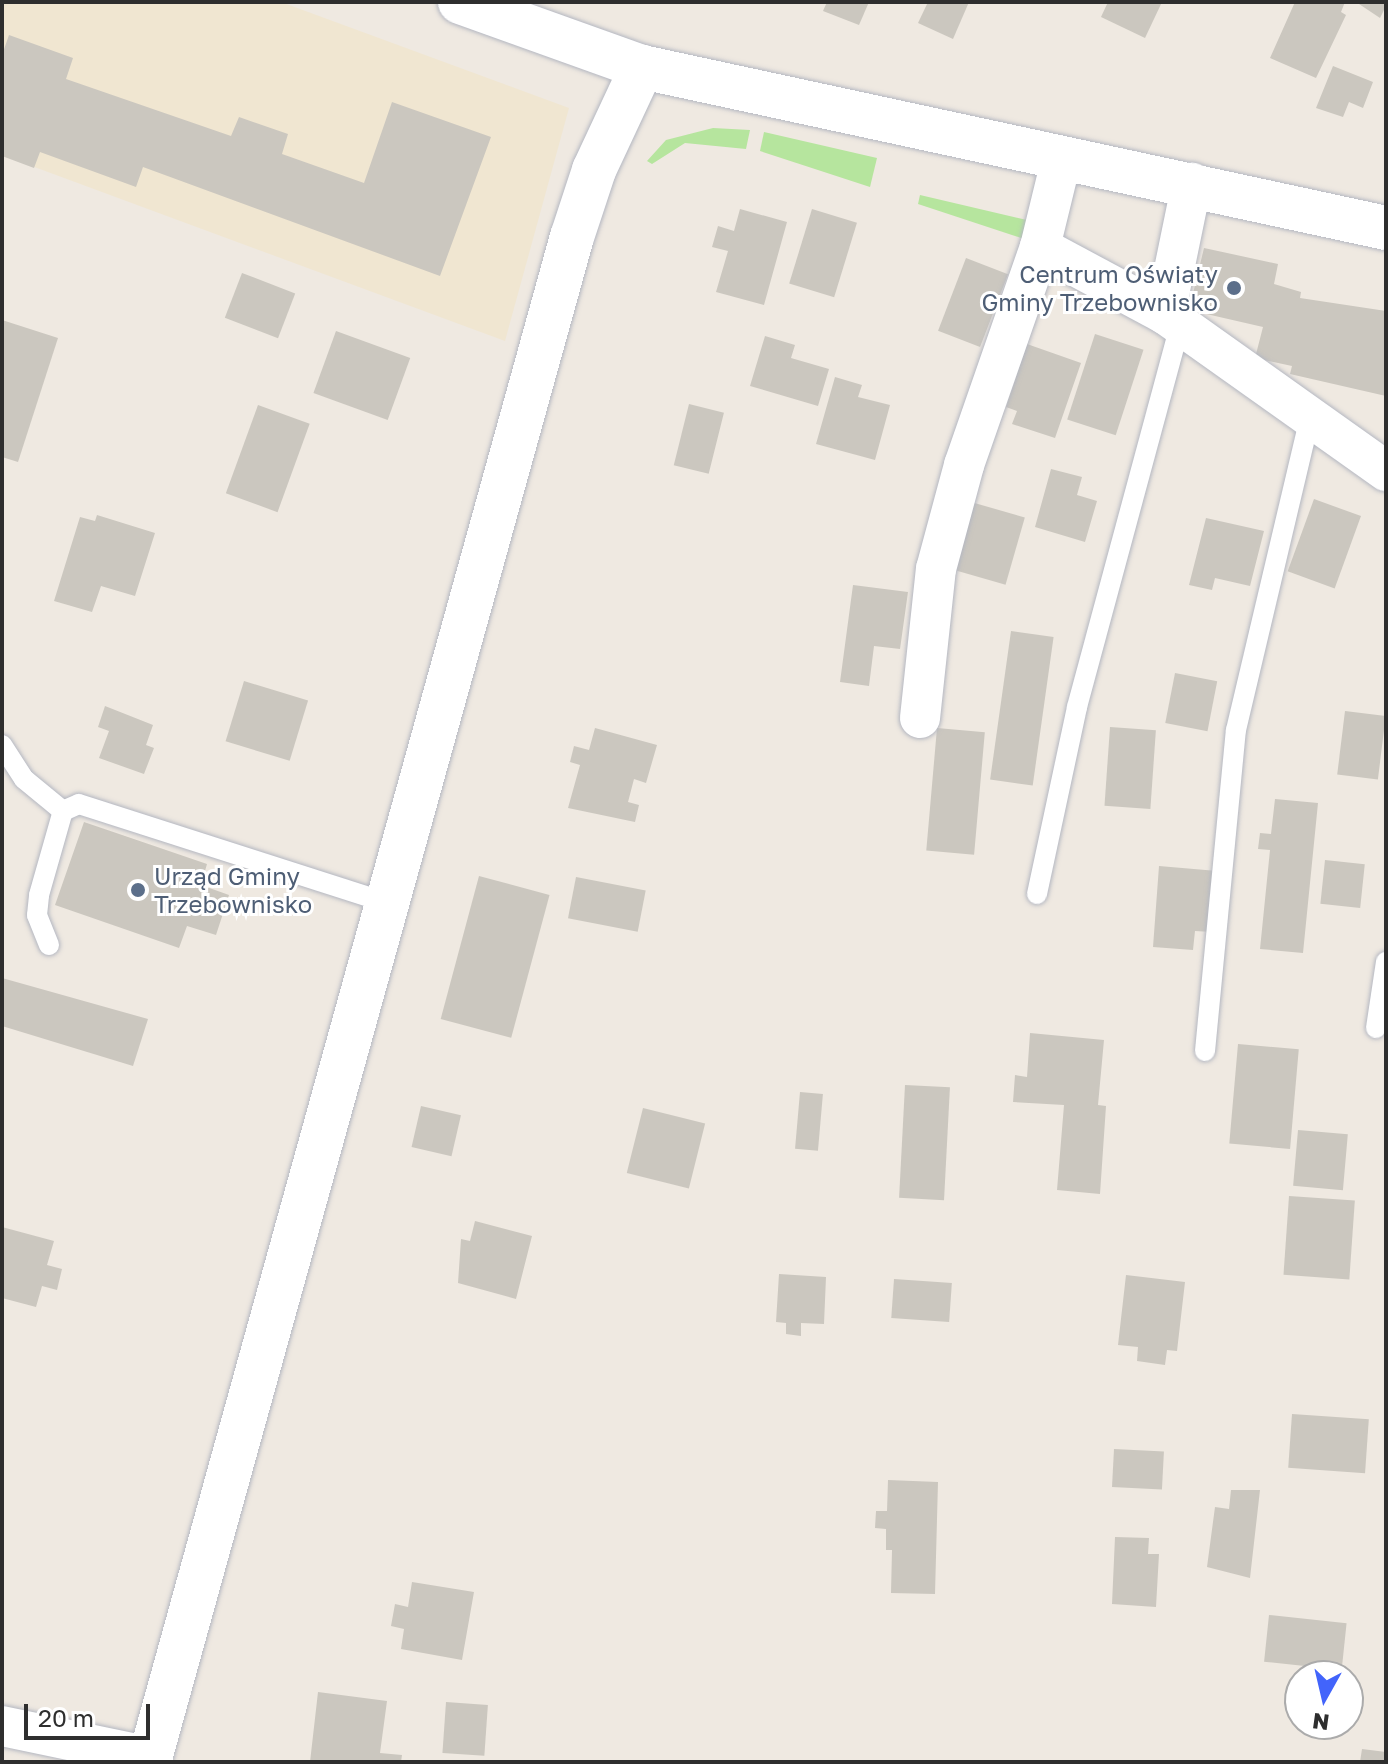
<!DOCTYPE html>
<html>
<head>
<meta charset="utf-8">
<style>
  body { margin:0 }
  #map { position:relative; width:1388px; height:1764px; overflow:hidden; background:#efe9e1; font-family:"Golos Text",sans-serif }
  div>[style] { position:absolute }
  .education>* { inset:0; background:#f0e6d1 }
  .green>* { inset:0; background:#b6e59e }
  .building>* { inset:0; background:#cbc7bf; transform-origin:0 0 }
  .roads { filter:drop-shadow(0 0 2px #b4b7c1) drop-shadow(0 0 2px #b4b7c1) }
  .lane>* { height:20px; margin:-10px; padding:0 10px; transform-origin:10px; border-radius:10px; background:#fff }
  .street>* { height:40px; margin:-20px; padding:0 20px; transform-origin:20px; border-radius:20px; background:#fff }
  .secondary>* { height:44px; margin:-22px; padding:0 22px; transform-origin:22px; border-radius:22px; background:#fff }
  .dots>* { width:22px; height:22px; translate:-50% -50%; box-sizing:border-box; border:4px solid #fff; border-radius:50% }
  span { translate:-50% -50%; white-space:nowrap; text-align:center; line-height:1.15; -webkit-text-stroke:6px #fff; paint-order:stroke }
  .service-label { font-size:24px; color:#4e5e75 }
  .right { translate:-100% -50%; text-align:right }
  .left { translate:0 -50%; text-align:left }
  .frame { position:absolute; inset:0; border:4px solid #2e2e2e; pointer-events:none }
  .north { position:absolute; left:1284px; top:1660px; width:80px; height:80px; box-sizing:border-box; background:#fff; border:2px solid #ababab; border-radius:50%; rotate:188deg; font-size:22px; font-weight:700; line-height:32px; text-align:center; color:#2e2e2e }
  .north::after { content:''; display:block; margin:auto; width:28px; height:36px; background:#4264fb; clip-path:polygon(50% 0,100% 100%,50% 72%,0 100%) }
  .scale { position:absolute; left:24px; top:1704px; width:126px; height:36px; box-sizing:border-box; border:4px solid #2e2e2e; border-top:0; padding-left:10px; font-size:24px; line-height:28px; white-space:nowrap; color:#2e2e2e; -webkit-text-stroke:6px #fff; paint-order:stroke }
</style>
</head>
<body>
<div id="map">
  <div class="education">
    <div style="clip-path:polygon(2px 2px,281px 2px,569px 108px,505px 341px,2px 155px)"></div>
  </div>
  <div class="green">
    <div style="clip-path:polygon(713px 128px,750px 130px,746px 149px,685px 143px,652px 164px,647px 161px,666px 140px)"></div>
    <div style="clip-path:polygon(764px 132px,877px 158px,870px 187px,760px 151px)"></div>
    <div style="clip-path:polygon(920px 195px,1031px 221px,1027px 240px,918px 204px)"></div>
  </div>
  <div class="building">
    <div style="clip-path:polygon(827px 2px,869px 2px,859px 25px,823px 11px)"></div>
    <div style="clip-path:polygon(928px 2px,969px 2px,953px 39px,918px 23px)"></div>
    <div style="clip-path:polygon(1108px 2px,1162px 2px,1145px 38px,1101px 17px)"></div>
    <div style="clip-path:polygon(1295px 2px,1345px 2px,1341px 12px,1346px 15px,1316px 78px,1270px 58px)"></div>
    <div style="clip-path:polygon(1356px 2px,1386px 2px,1386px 6px,1380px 18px)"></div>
    <div style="clip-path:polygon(9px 35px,73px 58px,66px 79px,231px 136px,239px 117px,288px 134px,282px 154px,364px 183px,392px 102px,491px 137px,440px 276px,143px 167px,136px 187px,40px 152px,34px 168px,2px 156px,2px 55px)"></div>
    <div style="clip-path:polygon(1333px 66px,1373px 82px,1363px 108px,1349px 102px,1343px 117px,1316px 108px)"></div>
    <div style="clip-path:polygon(740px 209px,787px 222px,764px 305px,716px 292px,728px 251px,712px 247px,718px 226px,734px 231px)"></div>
    <div style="left:812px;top:209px;width:47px;height:78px;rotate:17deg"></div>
    <div style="clip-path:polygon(1204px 248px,1278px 264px,1274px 284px,1301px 292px,1300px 298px,1386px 311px,1386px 396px,1290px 374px,1292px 366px,1255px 358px,1263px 327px,1189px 310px)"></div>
    <div style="left:966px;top:258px;width:45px;height:78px;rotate:21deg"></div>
    <div style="left:242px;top:273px;width:57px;height:48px;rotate:21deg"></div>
    <div style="clip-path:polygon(2px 320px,58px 338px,18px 462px,2px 457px)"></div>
    <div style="left:336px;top:331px;width:79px;height:66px;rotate:20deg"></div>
    <div style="left:1095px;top:334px;width:51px;height:90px;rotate:18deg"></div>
    <div style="clip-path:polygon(765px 336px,795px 345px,791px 358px,829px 369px,818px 406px,750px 386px)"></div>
    <div style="clip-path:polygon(1027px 344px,1081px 363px,1055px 438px,1012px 424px,1017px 411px,1006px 407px)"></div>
    <div style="clip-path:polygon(835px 377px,862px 385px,858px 397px,890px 405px,875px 460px,816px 444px)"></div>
    <div style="left:689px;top:404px;width:36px;height:63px;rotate:14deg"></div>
    <div style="left:258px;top:405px;width:55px;height:94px;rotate:20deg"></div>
    <div style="clip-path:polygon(1051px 469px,1082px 477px,1077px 495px,1097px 501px,1085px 542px,1035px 527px)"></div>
    <div style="left:1314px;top:499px;width:50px;height:77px;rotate:20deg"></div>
    <div style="left:971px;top:502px;width:56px;height:70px;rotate:16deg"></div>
    <div style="clip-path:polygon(97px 515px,155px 533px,135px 596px,101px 586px,92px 612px,54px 601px,80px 517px,95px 521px)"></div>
    <div style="clip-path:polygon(1206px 518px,1264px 531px,1250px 586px,1215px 578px,1212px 590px,1189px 585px)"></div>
    <div style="clip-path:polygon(853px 585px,908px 592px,900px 649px,874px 646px,869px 686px,840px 682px)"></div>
    <div style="left:1011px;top:631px;width:43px;height:150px;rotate:8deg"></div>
    <div style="left:1175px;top:673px;width:43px;height:51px;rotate:11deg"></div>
    <div style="left:244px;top:681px;width:67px;height:63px;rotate:17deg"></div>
    <div style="clip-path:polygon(105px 706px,153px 725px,146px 745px,154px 748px,144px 774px,99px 758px,109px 731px,98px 727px)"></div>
    <div style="left:1345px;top:711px;width:41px;height:64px;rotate:7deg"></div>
    <div style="left:1110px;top:727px;width:46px;height:79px;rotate:4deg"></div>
    <div style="clip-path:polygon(595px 728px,657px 745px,646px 783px,634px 779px,628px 802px,639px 805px,635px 822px,568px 808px,580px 765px,570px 762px,574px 746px,589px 750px)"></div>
    <div style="left:937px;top:728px;width:48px;height:123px;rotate:5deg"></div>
    <div style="clip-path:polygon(1275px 799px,1318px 803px,1303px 953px,1260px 949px,1270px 850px,1258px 849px,1260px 833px,1271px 834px)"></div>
    <div style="clip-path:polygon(84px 822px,207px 864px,201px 885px,229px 895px,216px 935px,187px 926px,179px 948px,55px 905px)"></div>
    <div style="left:1325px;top:860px;width:40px;height:44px;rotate:6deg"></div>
    <div style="clip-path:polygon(1159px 866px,1217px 871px,1212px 932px,1195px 931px,1193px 950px,1153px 947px)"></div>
    <div style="left:479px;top:876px;width:73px;height:148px;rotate:15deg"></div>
    <div style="left:576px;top:877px;width:71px;height:42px;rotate:11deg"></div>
    <div style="clip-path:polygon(2px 978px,148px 1019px,133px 1066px,2px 1026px)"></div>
    <div style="clip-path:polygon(1030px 1033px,1104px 1040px,1098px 1105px,1106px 1106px,1100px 1194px,1057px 1190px,1064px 1105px,1013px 1102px,1015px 1075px,1027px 1077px)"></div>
    <div style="left:1238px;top:1044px;width:61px;height:100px;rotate:5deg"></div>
    <div style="left:905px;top:1085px;width:45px;height:113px;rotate:3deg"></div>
    <div style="left:800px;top:1092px;width:23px;height:57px;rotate:5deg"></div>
    <div style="left:421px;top:1106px;width:41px;height:42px;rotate:13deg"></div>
    <div style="left:643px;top:1108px;width:64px;height:67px;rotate:14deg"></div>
    <div style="left:1298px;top:1130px;width:50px;height:56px;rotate:5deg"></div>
    <div style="left:1289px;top:1196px;width:66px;height:79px;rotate:4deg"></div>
    <div style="clip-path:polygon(475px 1221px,532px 1236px,516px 1299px,458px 1283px,461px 1239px,470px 1241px)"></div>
    <div style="clip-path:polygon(2px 1227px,54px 1241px,47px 1265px,62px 1269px,57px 1290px,42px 1286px,36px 1307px,2px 1298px)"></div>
    <div style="clip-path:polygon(779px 1274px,826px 1277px,824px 1324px,801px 1323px,801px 1336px,786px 1334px,786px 1323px,776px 1322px)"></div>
    <div style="clip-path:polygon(1126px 1275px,1185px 1282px,1177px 1351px,1167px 1350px,1165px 1365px,1137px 1361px,1138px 1347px,1118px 1345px)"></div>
    <div style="left:894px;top:1279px;width:58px;height:39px;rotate:4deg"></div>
    <div style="left:1292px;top:1414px;width:77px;height:54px;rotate:4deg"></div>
    <div style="left:1114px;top:1449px;width:50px;height:38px;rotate:3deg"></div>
    <div style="clip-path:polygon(888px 1480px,938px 1482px,935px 1594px,891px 1593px,892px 1550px,886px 1550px,886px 1529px,875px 1528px,876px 1511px,887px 1511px)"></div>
    <div style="clip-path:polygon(1231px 1490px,1260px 1490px,1250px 1578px,1207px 1567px,1215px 1507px,1229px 1509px)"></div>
    <div style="clip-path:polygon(1115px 1537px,1149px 1538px,1148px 1554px,1159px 1554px,1156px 1607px,1112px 1604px)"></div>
    <div style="clip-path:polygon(412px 1582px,474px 1592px,462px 1660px,401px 1649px,404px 1629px,391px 1626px,395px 1604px,408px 1607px)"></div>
    <div style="left:1269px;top:1615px;width:78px;height:47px;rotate:6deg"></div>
    <div style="clip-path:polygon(318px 1692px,387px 1701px,380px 1753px,402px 1755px,401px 1762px,310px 1762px)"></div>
    <div style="left:446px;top:1702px;width:42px;height:51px;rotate:4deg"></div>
    <div style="clip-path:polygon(1362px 1749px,1386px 1752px,1386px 1762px,1360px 1762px)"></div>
  </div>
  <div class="roads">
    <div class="lane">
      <div style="left:2px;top:745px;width:40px;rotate:57.1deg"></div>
      <div style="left:24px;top:779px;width:50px;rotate:39.4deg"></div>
      <div style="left:1037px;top:894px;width:191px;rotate:-77.9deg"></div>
      <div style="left:1077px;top:707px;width:397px;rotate:-74.9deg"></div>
      <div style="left:49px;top:945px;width:32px;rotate:-112deg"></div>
      <div style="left:37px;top:915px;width:20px;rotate:-84deg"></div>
      <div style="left:39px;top:895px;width:87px;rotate:-74.1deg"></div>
      <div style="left:63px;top:811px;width:17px;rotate:-24deg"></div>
      <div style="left:79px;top:804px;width:324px;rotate:17.8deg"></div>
      <div style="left:1376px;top:1028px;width:67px;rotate:-81.4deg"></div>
      <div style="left:1205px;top:1051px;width:322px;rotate:-84.5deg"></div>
      <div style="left:1236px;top:730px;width:323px;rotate:-76.7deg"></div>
    </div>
    <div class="street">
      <div style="left:1040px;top:247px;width:142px;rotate:28.2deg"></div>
      <div style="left:1165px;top:314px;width:271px;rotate:35.4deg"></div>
      <div style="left:1165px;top:314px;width:134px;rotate:-78.4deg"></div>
      <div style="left:920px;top:718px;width:150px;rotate:-83.9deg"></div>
      <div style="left:936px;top:569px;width:108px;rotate:-74.9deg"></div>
      <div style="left:964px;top:465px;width:231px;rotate:-70.8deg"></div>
      <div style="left:1040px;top:247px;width:93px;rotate:-76.3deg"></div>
      <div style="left:2px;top:1726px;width:152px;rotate:11.8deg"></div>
    </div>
    <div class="secondary">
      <div style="left:460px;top:2px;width:193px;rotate:19.7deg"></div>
      <div style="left:642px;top:67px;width:761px;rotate:12.21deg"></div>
      <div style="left:149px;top:1762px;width:1583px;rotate:-74.5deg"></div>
      <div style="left:572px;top:237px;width:71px;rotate:-71.8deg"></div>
      <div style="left:594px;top:170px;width:114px;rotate:-65deg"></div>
    </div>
  </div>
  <div class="dots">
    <div style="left:1234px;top:288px;background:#5c6f8a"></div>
    <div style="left:138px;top:890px;background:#5c6f8a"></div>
  </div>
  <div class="service-label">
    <span class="right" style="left:1218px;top:288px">Centrum Oświaty<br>Gminy Trzebownisko</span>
    <span class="left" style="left:154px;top:890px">Urząd Gminy<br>Trzebownisko</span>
  </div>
  <div class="frame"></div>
  <div class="north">N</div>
  <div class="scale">20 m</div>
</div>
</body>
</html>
